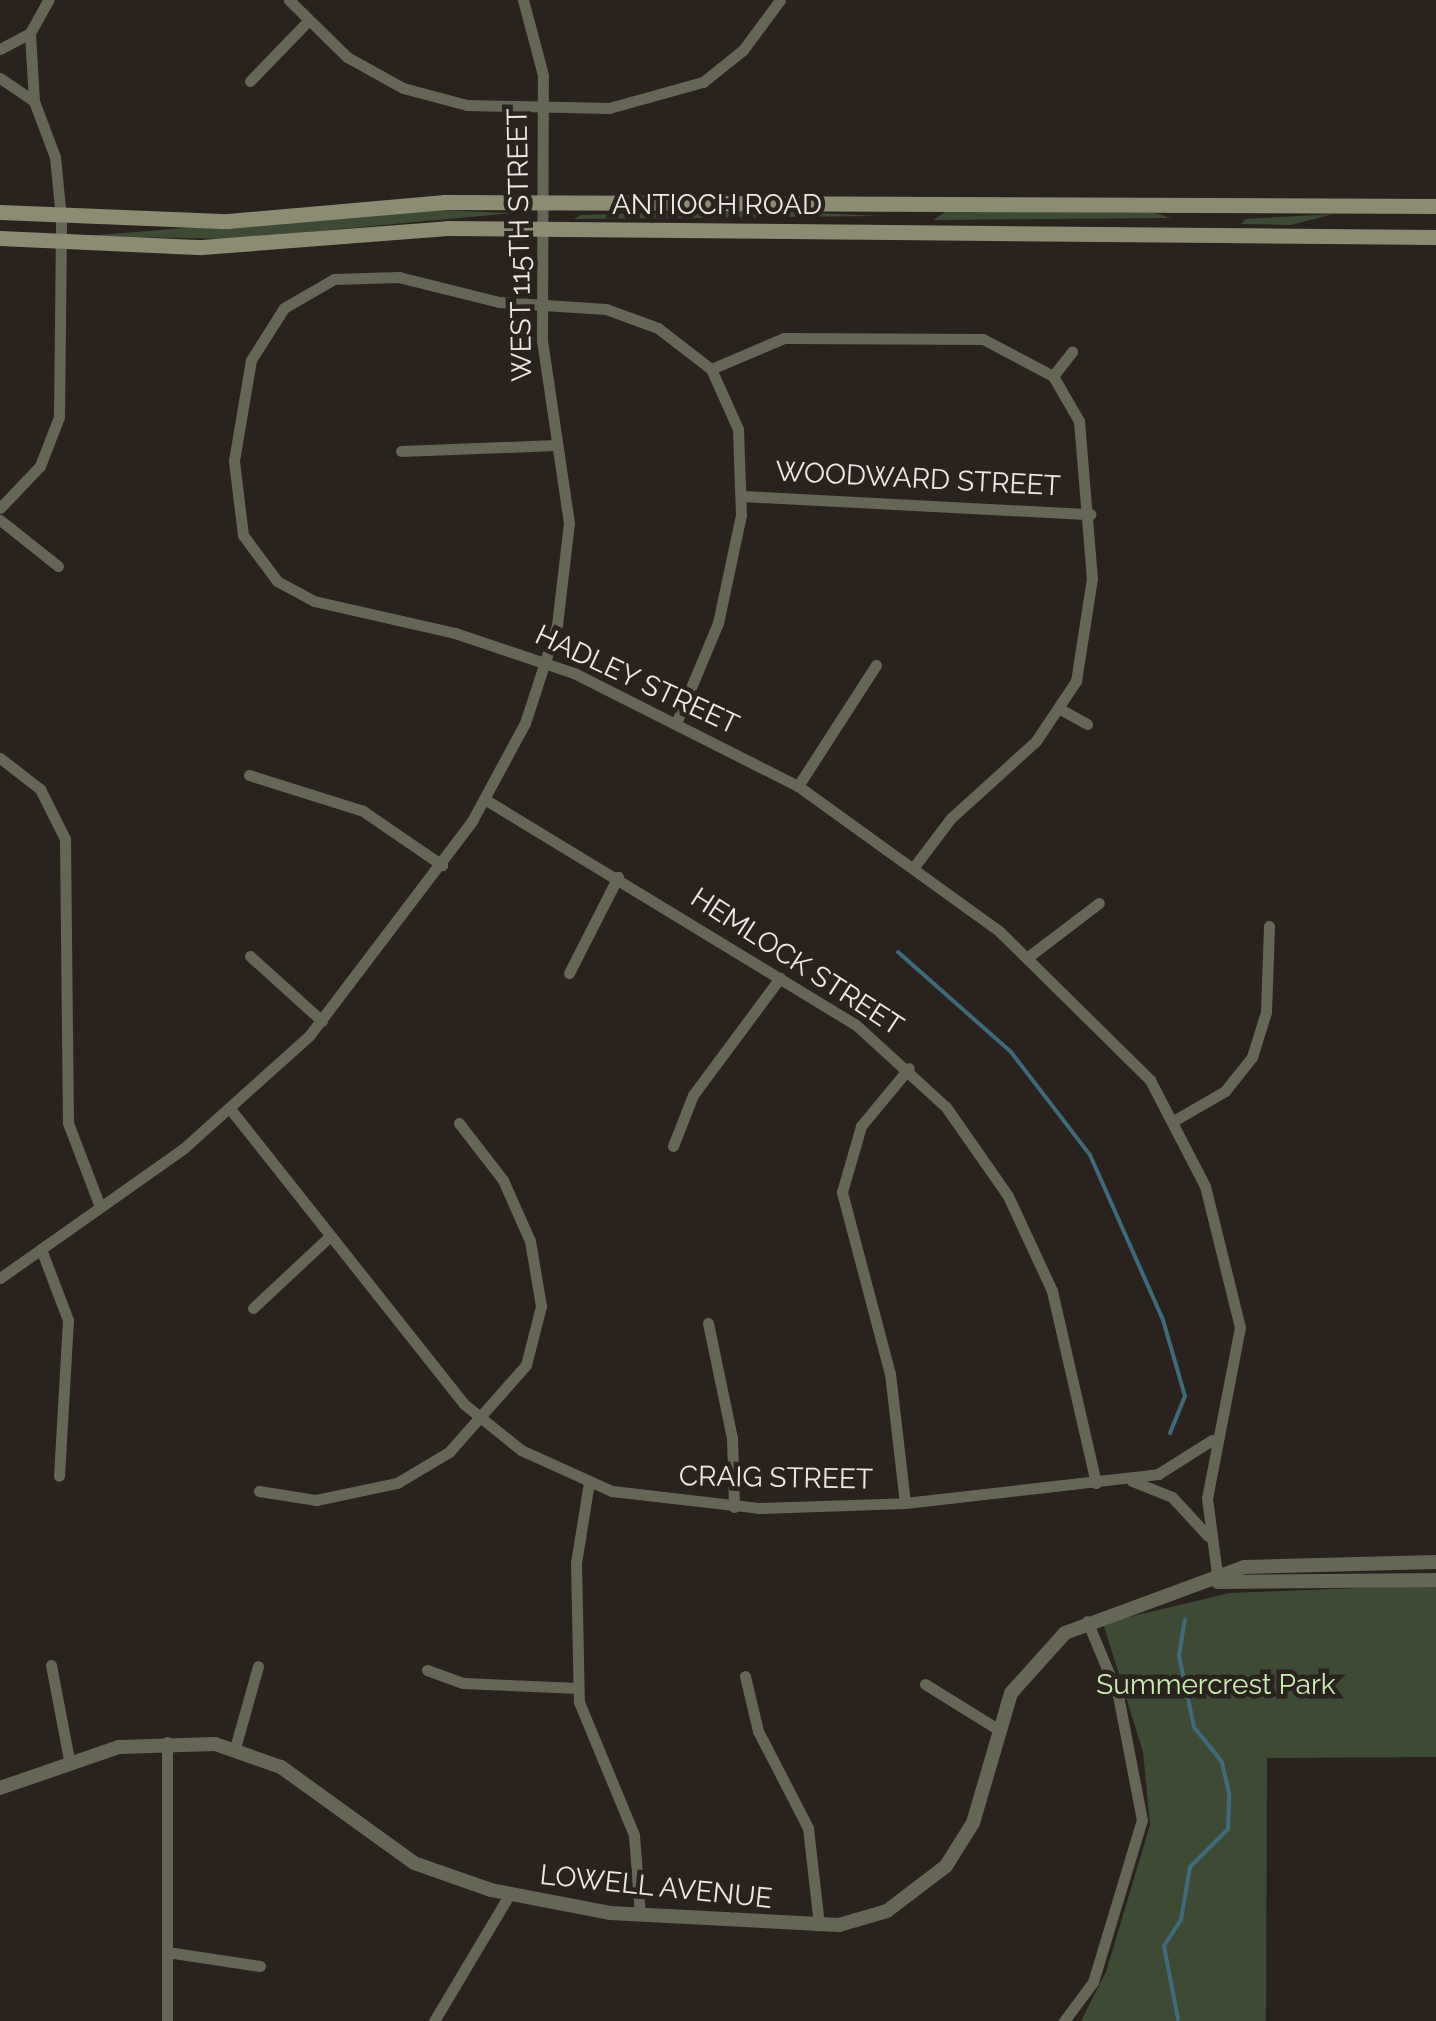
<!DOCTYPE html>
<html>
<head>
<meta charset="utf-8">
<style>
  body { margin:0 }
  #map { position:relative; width:1436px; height:2021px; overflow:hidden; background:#29221d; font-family:Raleway,sans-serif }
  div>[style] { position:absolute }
  .green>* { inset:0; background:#3e4b34 }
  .stream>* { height:4px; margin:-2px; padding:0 2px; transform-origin:2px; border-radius:2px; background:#3e6a7b }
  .minor>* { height:11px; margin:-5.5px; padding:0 5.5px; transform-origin:5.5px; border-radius:5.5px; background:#666656 }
  .tertiary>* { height:14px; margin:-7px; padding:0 7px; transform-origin:7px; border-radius:7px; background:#666656 }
  .secondary>* { height:15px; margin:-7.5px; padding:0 7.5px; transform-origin:7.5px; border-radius:7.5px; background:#8c8c72 }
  span { translate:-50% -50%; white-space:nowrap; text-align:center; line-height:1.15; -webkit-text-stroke:9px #29221d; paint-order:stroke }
  .street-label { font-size:28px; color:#ede8e5 }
  .park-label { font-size:28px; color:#ccedb2 }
</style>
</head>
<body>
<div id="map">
  <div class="green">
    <div style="clip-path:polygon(420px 209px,512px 213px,233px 239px,85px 236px)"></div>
    <div style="clip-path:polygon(753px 210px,881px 216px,574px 219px,581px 215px)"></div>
    <div style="clip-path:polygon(1155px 213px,1171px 218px,933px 220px,947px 211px)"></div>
    <div style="clip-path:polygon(1333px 214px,1291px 225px,1241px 224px,1246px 219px)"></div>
    <div style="clip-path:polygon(1436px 1585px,1436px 1757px,1267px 1758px,1266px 2021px,1081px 2021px,1106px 1972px,1150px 1825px,1143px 1752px,1103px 1623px,1230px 1593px)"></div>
  </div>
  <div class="stream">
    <div style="left:898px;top:952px;width:151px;rotate:41.5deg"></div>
    <div style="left:1011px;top:1052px;width:130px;rotate:52.5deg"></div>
    <div style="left:1090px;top:1155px;width:180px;rotate:66.1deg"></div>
    <div style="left:1163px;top:1320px;width:79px;rotate:73.9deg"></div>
    <div style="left:1185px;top:1396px;width:40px;rotate:112deg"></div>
    <div style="left:1178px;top:2019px;width:74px;rotate:-100.9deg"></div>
    <div style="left:1164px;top:1946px;width:31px;rotate:-57deg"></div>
    <div style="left:1181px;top:1920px;width:54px;rotate:-80.4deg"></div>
    <div style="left:1190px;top:1867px;width:54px;rotate:-45deg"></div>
    <div style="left:1228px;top:1829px;width:36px;rotate:-88deg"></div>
    <div style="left:1229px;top:1793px;width:32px;rotate:-103deg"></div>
    <div style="left:1222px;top:1762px;width:45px;rotate:-128.7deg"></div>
    <div style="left:1194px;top:1727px;width:73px;rotate:-101.9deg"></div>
    <div style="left:1179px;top:1656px;width:37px;rotate:-81deg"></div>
  </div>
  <div class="minor">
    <div style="left:289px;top:0;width:81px;rotate:44.5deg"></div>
    <div style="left:347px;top:57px;width:64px;rotate:29deg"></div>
    <div style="left:403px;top:88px;width:66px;rotate:14.9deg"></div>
    <div style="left:467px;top:105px;width:142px;rotate:1.2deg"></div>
    <div style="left:609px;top:108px;width:98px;rotate:-15.5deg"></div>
    <div style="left:703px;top:82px;width:51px;rotate:-38.7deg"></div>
    <div style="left:743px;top:50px;width:62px;rotate:-53.5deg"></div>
    <div style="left:0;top:49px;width:34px;rotate:-28deg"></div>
    <div style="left:0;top:78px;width:41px;rotate:34.1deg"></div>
    <div style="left:250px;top:81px;width:82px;rotate:-46deg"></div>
    <div style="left:711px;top:369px;width:79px;rotate:-23deg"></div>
    <div style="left:784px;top:338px;width:199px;rotate:0.3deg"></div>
    <div style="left:983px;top:339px;width:79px;rotate:27.9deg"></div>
    <div style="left:1053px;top:376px;width:52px;rotate:60deg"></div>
    <div style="left:1079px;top:421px;width:158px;rotate:85.3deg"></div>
    <div style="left:1092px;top:578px;width:104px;rotate:98.8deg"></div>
    <div style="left:1076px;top:681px;width:72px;rotate:123.7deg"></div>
    <div style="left:1036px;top:741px;width:115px;rotate:137.8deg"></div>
    <div style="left:951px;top:818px;width:61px;rotate:127.1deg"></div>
    <div style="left:1053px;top:376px;width:31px;rotate:-52deg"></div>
    <div style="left:401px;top:451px;width:155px;rotate:-2.2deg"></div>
    <div style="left:742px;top:496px;width:349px;rotate:3deg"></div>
    <div style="left:0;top:508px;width:58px;rotate:-46.4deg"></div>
    <div style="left:40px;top:466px;width:53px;rotate:-68.8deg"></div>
    <div style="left:59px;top:417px;width:199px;rotate:-89.4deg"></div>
    <div style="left:61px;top:218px;width:61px;rotate:-95.6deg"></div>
    <div style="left:55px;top:157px;width:60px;rotate:-110.6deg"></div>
    <div style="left:34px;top:101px;width:68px;rotate:-93.4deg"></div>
    <div style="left:30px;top:33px;width:38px;rotate:-61deg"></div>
    <div style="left:0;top:520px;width:74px;rotate:38.4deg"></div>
    <div style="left:1060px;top:709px;width:31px;rotate:29deg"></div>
    <div style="left:677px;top:721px;width:106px;rotate:-67.3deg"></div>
    <div style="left:718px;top:623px;width:110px;rotate:-78deg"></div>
    <div style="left:741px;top:515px;width:86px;rotate:-92deg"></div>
    <div style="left:738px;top:429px;width:66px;rotate:-114.2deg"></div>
    <div style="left:711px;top:369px;width:67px;rotate:-142.3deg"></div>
    <div style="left:658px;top:328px;width:55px;rotate:-159.9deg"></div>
    <div style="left:606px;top:309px;width:107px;rotate:-176.3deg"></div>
    <div style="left:499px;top:302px;width:103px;rotate:-166deg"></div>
    <div style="left:399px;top:277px;width:65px;rotate:178.2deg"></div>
    <div style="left:334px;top:279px;width:58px;rotate:149.9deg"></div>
    <div style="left:284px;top:308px;width:62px;rotate:122.4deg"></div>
    <div style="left:251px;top:360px;width:102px;rotate:99.6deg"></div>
    <div style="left:234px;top:461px;width:75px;rotate:83.1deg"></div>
    <div style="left:243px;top:535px;width:57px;rotate:53.5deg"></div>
    <div style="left:277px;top:581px;width:42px;rotate:28.4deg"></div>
    <div style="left:314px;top:601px;width:145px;rotate:12.8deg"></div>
    <div style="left:455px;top:633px;width:126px;rotate:18.6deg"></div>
    <div style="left:574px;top:673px;width:251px;rotate:26.8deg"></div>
    <div style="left:798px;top:786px;width:246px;rotate:35.8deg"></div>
    <div style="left:998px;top:930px;width:214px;rotate:44.6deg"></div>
    <div style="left:1150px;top:1080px;width:119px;rotate:62.6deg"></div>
    <div style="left:1205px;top:1186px;width:145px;rotate:76.1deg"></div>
    <div style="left:1240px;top:1327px;width:174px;rotate:100.9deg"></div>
    <div style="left:1207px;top:1498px;width:85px;rotate:82.5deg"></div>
    <div style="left:0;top:758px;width:51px;rotate:37.8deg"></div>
    <div style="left:40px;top:789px;width:56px;rotate:63.4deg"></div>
    <div style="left:65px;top:839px;width:284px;rotate:89.4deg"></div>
    <div style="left:68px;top:1123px;width:90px;rotate:69.1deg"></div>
    <div style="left:249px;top:775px;width:120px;rotate:17.5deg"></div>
    <div style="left:363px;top:811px;width:96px;rotate:34.4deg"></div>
    <div style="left:798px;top:786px;width:144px;rotate:-57.2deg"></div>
    <div style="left:486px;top:800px;width:432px;rotate:31.3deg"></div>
    <div style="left:855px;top:1024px;width:123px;rotate:42.4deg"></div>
    <div style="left:946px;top:1107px;width:108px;rotate:55.1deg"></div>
    <div style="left:1008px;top:1196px;width:105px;rotate:65.1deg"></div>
    <div style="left:1052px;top:1291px;width:197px;rotate:77.1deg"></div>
    <div style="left:250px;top:956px;width:97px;rotate:42.1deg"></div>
    <div style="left:1028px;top:957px;width:89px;rotate:-37.3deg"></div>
    <div style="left:569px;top:973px;width:108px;rotate:-63deg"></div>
    <div style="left:231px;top:1110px;width:375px;rotate:51.6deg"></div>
    <div style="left:464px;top:1404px;width:73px;rotate:38.9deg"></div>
    <div style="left:521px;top:1450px;width:100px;rotate:24.3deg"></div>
    <div style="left:612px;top:1491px;width:147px;rotate:6.6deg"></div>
    <div style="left:758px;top:1508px;width:147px;rotate:-1.9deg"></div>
    <div style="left:905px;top:1503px;width:255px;rotate:-6.5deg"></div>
    <div style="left:1158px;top:1474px;width:64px;rotate:-32.2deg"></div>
    <div style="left:1175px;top:1120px;width:58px;rotate:-30.1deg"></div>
    <div style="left:1225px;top:1091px;width:43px;rotate:-51.5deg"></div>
    <div style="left:1252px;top:1057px;width:47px;rotate:-72.7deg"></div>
    <div style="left:1266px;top:1012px;width:86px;rotate:-88deg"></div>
    <div style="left:673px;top:1146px;width:55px;rotate:-68.6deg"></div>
    <div style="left:693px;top:1095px;width:146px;rotate:-53.4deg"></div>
    <div style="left:41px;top:1249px;width:76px;rotate:69.2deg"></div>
    <div style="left:68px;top:1320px;width:156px;rotate:93.3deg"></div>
    <div style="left:0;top:1278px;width:225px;rotate:-35.2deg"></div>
    <div style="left:184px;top:1148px;width:168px;rotate:-41.9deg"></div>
    <div style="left:309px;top:1036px;width:270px;rotate:-52.8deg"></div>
    <div style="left:472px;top:821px;width:111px;rotate:-61.6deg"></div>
    <div style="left:525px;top:723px;width:103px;rotate:-71.9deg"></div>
    <div style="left:557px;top:625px;width:103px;rotate:-83.3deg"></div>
    <div style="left:569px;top:523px;width:185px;rotate:-98.4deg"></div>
    <div style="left:542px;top:340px;width:265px;rotate:-89.8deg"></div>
    <div style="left:543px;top:75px;width:78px;rotate:-104.9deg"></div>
    <div style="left:253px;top:1308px;width:104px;rotate:-43.1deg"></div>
    <div style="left:708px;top:1323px;width:117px;rotate:78.2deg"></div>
    <div style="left:732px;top:1438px;width:69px;rotate:88.3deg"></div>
    <div style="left:1132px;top:1481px;width:43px;rotate:21.8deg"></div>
    <div style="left:1172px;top:1497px;width:53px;rotate:47.3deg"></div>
    <div style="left:589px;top:1482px;width:82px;rotate:99.1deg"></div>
    <div style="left:576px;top:1563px;width:139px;rotate:88.8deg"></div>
    <div style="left:579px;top:1702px;width:144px;rotate:67.5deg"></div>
    <div style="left:634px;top:1835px;width:80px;rotate:85.7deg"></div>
    <div style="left:259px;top:1491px;width:58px;rotate:9deg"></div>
    <div style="left:316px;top:1500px;width:83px;rotate:-11.9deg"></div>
    <div style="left:397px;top:1483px;width:61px;rotate:-30.8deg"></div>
    <div style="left:449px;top:1452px;width:116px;rotate:-48.5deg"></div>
    <div style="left:526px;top:1365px;width:61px;rotate:-75.7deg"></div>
    <div style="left:541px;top:1306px;width:66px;rotate:-99.6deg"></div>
    <div style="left:530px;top:1241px;width:67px;rotate:-113.9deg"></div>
    <div style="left:503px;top:1180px;width:72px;rotate:-127.7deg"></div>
    <div style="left:905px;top:1503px;width:130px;rotate:-96.6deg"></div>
    <div style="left:890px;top:1374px;width:188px;rotate:-104.8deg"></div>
    <div style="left:842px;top:1192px;width:69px;rotate:-73.9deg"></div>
    <div style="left:861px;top:1126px;width:75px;rotate:-50.4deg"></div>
    <div style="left:51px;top:1665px;width:96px;rotate:79.2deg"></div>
    <div style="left:427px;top:1670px;width:38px;rotate:20deg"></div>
    <div style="left:463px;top:1683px;width:115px;rotate:2.5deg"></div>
    <div style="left:745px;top:1676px;width:57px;rotate:76.7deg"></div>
    <div style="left:758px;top:1731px;width:109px;rotate:62.7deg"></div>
    <div style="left:808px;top:1828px;width:98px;rotate:83.5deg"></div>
    <div style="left:925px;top:1684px;width:84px;rotate:31.8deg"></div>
    <div style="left:167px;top:1742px;width:279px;rotate:90deg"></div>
    <div style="left:235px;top:1748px;width:85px;rotate:-74.3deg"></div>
    <div style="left:167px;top:1952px;width:94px;rotate:8.6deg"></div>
    <div style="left:434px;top:2021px;width:147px;rotate:-59.2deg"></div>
    <div style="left:1064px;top:2021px;width:49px;rotate:-53.4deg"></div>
    <div style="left:1093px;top:1982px;width:169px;rotate:-73.2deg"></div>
    <div style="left:1142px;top:1820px;width:127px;rotate:-100.9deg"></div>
    <div style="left:1118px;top:1695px;width:80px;rotate:-112.7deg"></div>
  </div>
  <div class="tertiary">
    <div style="left:1218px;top:1582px;width:218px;rotate:-0.5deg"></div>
    <div style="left:0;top:1788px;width:126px;rotate:-19deg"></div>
    <div style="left:119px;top:1747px;width:96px;rotate:-1.8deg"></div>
    <div style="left:215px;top:1744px;width:70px;rotate:19.2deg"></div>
    <div style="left:281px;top:1767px;width:164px;rotate:35.8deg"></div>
    <div style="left:414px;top:1863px;width:82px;rotate:19.3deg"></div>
    <div style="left:491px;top:1890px;width:121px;rotate:10.9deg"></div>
    <div style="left:610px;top:1913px;width:229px;rotate:3deg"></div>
    <div style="left:839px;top:1925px;width:50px;rotate:-16.3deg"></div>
    <div style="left:887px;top:1911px;width:74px;rotate:-37.3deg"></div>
    <div style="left:946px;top:1866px;width:51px;rotate:-57.9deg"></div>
    <div style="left:973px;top:1823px;width:135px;rotate:-73.7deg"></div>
    <div style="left:1011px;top:1693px;width:81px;rotate:-48deg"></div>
    <div style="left:1065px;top:1633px;width:191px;rotate:-20.2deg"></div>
    <div style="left:1244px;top:1567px;width:192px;rotate:-1.5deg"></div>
  </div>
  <div class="secondary">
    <div style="left:0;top:212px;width:228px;rotate:2.3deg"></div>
    <div style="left:228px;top:221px;width:218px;rotate:-5deg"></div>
    <div style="left:445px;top:202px;width:991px;rotate:0.23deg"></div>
    <div style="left:0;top:238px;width:202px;rotate:2.6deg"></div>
    <div style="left:202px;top:247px;width:246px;rotate:-4.4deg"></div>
    <div style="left:447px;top:228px;width:989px;rotate:0.52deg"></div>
  </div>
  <div class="street-label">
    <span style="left:717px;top:205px">ANTIOCH ROAD</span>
    <span style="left:520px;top:245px;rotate:-91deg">WEST 115TH STREET</span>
    <span style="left:918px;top:479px;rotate:3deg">WOODWARD STREET</span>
    <span style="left:637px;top:680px;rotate:25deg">HADLEY STREET</span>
    <span style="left:797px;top:962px;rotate:33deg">HEMLOCK STREET</span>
    <span style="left:776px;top:1478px;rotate:1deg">CRAIG STREET</span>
    <span style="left:656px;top:1887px;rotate:6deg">LOWELL AVENUE</span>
  </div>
  <div class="park-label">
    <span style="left:1216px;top:1685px">Summercrest Park</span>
  </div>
</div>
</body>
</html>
